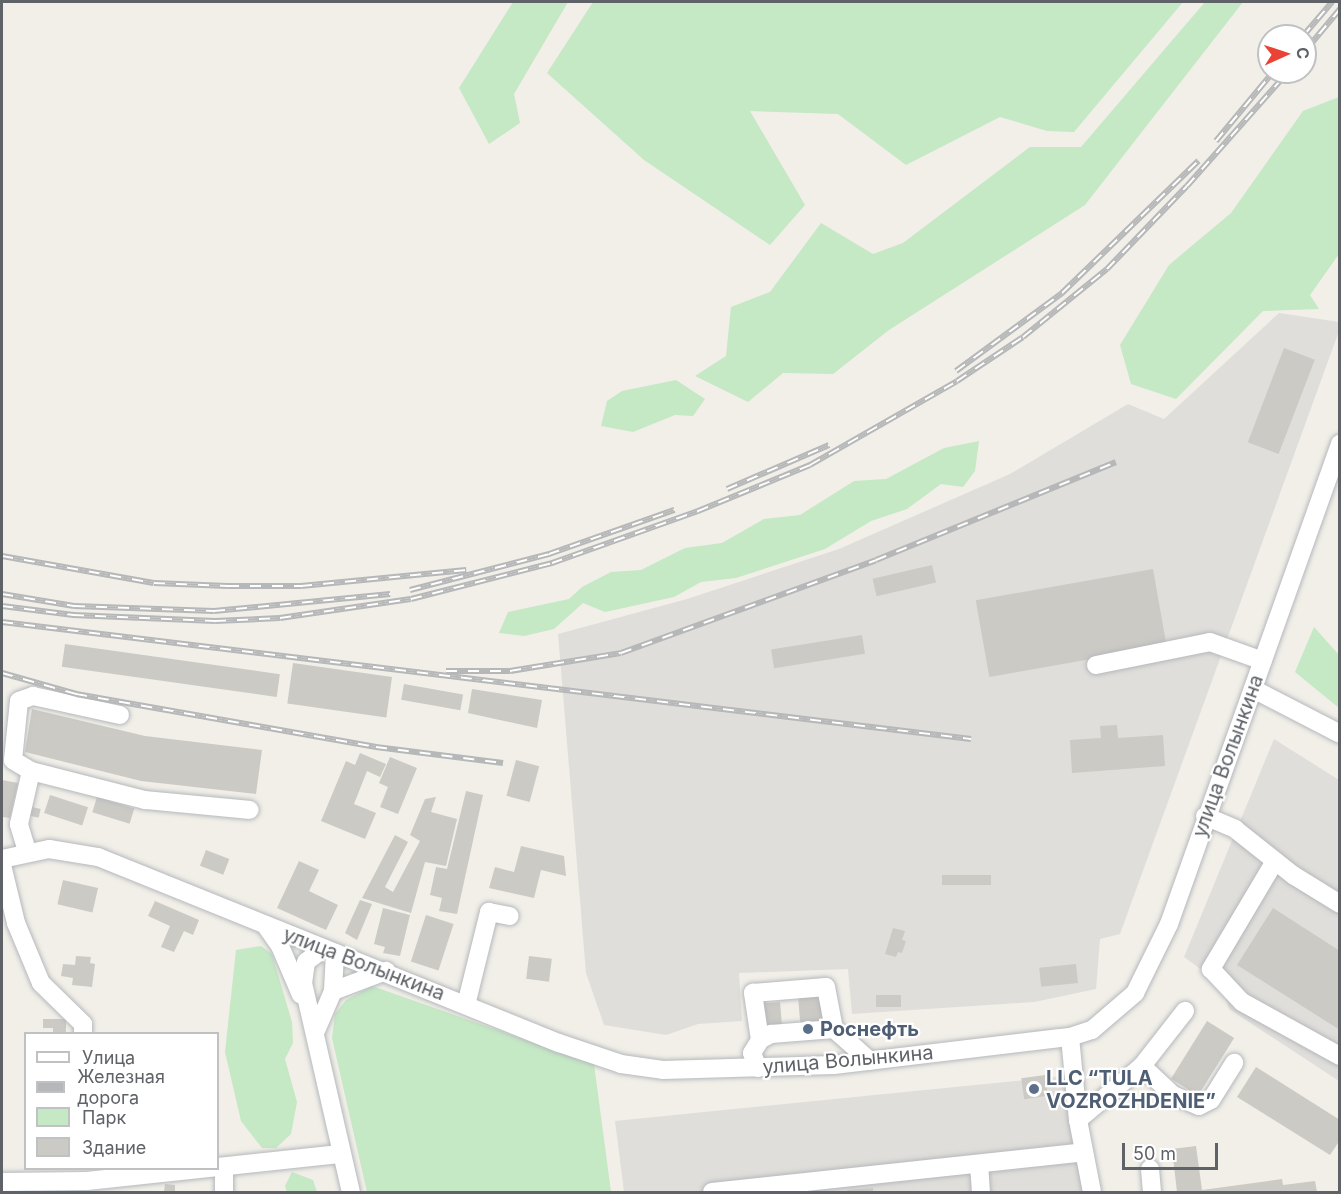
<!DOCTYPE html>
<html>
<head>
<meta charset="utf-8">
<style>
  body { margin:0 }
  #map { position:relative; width:1341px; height:1194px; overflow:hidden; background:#f1efe8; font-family:Inter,sans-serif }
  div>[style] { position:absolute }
  .industrial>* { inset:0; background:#e0deda }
  .green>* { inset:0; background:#c5e8c5 }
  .building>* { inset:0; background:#cccac5; transform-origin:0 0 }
  .roads { filter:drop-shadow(0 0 2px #b5b8bc) drop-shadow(0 0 2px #b5b8bc) }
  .minor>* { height:18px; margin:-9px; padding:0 9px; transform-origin:9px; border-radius:9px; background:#fff }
  .rail>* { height:6px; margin-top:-3px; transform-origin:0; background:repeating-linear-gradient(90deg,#fff 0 11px,#b6b7b8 0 22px); box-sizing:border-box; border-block:2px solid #b6b7b8 }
  .dots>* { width:16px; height:16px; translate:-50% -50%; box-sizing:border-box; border:3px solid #fff; border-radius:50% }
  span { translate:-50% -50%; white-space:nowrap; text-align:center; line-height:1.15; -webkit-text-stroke:4.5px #fff; paint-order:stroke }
  .street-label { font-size:20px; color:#5f6368 }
  .service-label { font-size:20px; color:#4e5e75; font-weight:700 }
  .left { translate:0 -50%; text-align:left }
  .frame { position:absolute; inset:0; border:3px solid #5f6368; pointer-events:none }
  .legend { position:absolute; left:24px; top:1032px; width:195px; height:138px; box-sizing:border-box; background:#fff; border:2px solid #bfc1c3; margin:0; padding:8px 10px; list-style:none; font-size:18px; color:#5f6368 }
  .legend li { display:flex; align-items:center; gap:12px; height:30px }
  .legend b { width:30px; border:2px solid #bfc1c3 }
  .north { position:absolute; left:1257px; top:24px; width:60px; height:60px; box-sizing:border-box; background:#fff; border:2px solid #bfc1c3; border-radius:50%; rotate:87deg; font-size:16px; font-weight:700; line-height:24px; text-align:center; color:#5f6368 }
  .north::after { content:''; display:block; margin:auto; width:21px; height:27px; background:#ea4335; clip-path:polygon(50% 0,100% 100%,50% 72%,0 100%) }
  .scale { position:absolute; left:1122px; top:1143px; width:96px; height:27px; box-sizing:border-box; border:3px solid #5f6368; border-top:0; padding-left:8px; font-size:18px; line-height:21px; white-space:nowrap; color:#5f6368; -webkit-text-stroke:4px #fff; paint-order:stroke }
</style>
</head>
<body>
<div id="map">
  <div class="industrial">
    <div style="clip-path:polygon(1279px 313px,1339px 322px,1339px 331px,1120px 934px,1100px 939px,1096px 989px,1034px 1002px,852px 1014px,848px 969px,739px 973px,742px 1021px,698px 1024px,666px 1035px,604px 1025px,586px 973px,558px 634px,687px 599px,839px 549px,1010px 474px,1128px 404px,1164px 419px)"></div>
    <div style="clip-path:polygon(1274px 739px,1339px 780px,1339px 1081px,1229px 1009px,1221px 984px,1184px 957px)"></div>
    <div style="clip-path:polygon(1065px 1076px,1085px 1192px,624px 1192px,615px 1121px)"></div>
  </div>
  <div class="green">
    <div style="clip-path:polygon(513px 2px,568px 2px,514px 94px,520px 123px,489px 144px,459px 88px)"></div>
    <div style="clip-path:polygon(593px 2px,1183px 2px,1074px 132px,1047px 131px,1000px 117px,906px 165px,838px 114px,750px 111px,805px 205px,770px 245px,644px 160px,547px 73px)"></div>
    <div style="clip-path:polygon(1205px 2px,1243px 2px,1085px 205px,889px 330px,833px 374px,783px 373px,748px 402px,695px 376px,726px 356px,731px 307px,770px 292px,821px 223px,873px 254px,903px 243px,1030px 147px,1081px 147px)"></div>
    <div style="clip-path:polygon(1339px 97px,1339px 254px,1310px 295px,1319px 309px,1263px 311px,1176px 399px,1131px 384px,1120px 345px,1169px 265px,1231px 213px,1303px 111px)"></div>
    <div style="clip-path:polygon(676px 380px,705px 399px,693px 416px,675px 415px,633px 432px,601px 426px,607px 401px,622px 391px)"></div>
    <div style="clip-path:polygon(979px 441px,975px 471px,963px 487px,941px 484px,907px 509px,871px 521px,825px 549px,736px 578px,701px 582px,674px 597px,605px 612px,583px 603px,554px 629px,524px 636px,499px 633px,508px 612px,569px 599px,582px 587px,611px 572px,641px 570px,685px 548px,722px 543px,764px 519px,800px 515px,854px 481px,886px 479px,944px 448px)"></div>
    <div style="clip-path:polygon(1314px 627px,1339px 655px,1339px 708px,1295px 672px)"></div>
    <div style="clip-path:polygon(261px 946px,272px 954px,292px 1022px,293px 1043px,285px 1059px,297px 1102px,291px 1134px,276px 1148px,262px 1148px,241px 1121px,225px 1052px,236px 950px)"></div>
    <div style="clip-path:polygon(372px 986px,594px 1064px,611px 1192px,367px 1192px,332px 1038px,335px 1014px,346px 1000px)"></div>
    <div style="clip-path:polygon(292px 1172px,313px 1180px,317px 1192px,287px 1192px,285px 1186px)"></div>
  </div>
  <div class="building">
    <div style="left:1284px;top:348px;width:33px;height:101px;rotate:21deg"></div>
    <div style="left:932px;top:565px;width:18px;height:61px;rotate:77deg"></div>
    <div style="left:1153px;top:569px;width:78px;height:180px;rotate:80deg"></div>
    <div style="left:862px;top:635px;width:19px;height:92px;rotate:81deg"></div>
    <div style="left:65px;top:644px;width:217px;height:23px;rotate:8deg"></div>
    <div style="left:293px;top:663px;width:100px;height:41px;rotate:8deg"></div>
    <div style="left:404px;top:684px;width:60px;height:16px;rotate:10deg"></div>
    <div style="clip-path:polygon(472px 689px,542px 700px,537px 728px,468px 713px)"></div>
    <div style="clip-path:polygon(32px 709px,145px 736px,262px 750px,256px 794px,141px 781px,25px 752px)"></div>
    <div style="clip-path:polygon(1117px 725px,1118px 738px,1163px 735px,1165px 766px,1072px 773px,1070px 740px,1101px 738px,1100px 726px)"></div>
    <div style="clip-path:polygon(360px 753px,386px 764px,380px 777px,367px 771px,354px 804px,376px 813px,365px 839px,321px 821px,346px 761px,355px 765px)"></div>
    <div style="clip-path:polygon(390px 757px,417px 768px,398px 814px,380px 807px,388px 787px,379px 783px)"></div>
    <div style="left:516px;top:760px;width:24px;height:37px;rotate:15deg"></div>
    <div style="clip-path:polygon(2px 780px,18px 783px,10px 818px,2px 817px)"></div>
    <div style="clip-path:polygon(466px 791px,483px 795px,457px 914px,439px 911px,442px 898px,430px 895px,436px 867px,447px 869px)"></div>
    <div style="left:50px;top:795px;width:40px;height:19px;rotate:18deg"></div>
    <div style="left:97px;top:797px;width:39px;height:16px;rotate:17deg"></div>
    <div style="clip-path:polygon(436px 797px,431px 812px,457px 819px,446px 866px,425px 862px,411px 913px,362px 898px,395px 835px,408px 842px,385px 887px,393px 892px,420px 841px,410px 835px,425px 799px)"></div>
    <div style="left:28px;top:806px;width:13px;height:9px;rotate:13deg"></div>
    <div style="clip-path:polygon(521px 846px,564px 856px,566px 876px,541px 870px,534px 898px,489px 888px,495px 867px,514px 872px)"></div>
    <div style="left:206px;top:850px;width:25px;height:17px;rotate:21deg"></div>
    <div style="clip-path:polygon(299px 861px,319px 870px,309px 891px,338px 905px,326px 930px,277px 908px)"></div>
    <div style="left:942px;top:875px;width:49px;height:10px"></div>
    <div style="left:63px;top:880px;width:36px;height:25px;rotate:13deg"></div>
    <div style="clip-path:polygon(360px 900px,372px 904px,357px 940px,345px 933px)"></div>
    <div style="clip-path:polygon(155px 901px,199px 920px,193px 935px,184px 931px,174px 952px,161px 947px,170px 926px,148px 916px)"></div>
    <div style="clip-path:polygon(383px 908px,410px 915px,400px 956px,383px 953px,385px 947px,374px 944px)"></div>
    <div style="clip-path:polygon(1273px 908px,1340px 951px,1340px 1030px,1237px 965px)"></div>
    <div style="left:426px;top:915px;width:29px;height:49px;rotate:18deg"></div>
    <div style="clip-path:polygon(893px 928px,905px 931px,902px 940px,906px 941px,902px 953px,898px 952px,896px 957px,885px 954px)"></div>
    <div style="clip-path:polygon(76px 956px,91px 957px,90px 963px,95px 964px,92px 987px,72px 985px,73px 978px,61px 976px,63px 964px,75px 965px)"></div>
    <div style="left:529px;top:956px;width:23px;height:23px;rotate:7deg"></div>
    <div style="left:1076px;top:964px;width:19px;height:37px;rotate:84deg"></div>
    <div style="left:901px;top:995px;width:12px;height:25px;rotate:90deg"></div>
    <div style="left:820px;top:996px;width:32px;height:22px;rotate:85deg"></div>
    <div style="left:780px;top:1002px;width:25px;height:20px;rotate:85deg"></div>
    <div style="clip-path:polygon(43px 1019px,66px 1019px,66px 1034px,53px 1034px,53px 1028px,43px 1028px)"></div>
    <div style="left:1207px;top:1021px;width:32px;height:68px;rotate:32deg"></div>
    <div style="clip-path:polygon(1256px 1067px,1340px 1120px,1340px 1140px,1330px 1155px,1237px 1097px)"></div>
    <div style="left:1045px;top:1075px;width:21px;height:24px;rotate:82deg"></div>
    <div style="clip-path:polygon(1196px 1146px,1202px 1190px,1282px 1179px,1283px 1185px,1315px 1181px,1317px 1192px,1177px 1192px,1172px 1149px)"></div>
    <div style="clip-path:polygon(165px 1184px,175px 1185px,175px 1192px,164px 1192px)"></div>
    <div style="clip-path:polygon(873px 1188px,873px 1192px,847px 1192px,847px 1190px)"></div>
  </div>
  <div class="roads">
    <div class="minor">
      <div style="left:1096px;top:665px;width:116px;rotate:-11.4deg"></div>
      <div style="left:1210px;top:642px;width:56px;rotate:19.7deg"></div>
      <div style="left:1253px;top:689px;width:98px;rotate:27.3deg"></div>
      <div style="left:31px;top:771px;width:21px;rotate:-149deg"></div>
      <div style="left:13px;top:760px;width:59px;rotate:-84.2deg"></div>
      <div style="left:19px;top:701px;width:15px;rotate:-20deg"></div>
      <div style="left:33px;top:696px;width:89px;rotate:12.3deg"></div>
      <div style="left:1205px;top:816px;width:33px;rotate:23deg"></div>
      <div style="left:1235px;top:829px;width:74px;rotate:38.4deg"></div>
      <div style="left:1293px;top:875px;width:55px;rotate:31.7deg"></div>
      <div style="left:27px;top:851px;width:28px;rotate:-107deg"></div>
      <div style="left:19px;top:824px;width:54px;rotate:-77.2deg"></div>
      <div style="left:31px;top:771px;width:118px;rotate:14.3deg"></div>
      <div style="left:145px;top:800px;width:105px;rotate:5.4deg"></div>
      <div style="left:2px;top:859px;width:48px;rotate:-12deg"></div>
      <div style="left:49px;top:849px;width:50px;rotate:9.3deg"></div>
      <div style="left:98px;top:857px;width:497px;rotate:22deg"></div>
      <div style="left:559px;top:1043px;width:65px;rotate:18.7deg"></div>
      <div style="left:621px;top:1064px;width:42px;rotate:8.1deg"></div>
      <div style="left:663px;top:1070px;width:171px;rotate:-1.7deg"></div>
      <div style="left:834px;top:1065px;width:238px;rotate:-6.8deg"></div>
      <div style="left:1070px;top:1037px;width:23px;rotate:-18deg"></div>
      <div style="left:1092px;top:1030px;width:57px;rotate:-40.7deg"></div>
      <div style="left:1135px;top:993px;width:77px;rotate:-63.8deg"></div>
      <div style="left:1169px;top:924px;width:510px;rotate:-70.39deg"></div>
      <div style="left:1275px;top:861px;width:126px;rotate:120.7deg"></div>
      <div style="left:1211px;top:969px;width:45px;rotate:46.8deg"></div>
      <div style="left:1242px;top:1002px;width:112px;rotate:28.9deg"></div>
      <div style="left:2px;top:865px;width:60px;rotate:76.4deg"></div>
      <div style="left:16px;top:923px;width:65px;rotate:67.4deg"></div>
      <div style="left:41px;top:983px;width:59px;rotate:44.3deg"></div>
      <div style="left:83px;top:1024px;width:10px;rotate:90deg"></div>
      <div style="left:266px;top:926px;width:24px;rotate:55deg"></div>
      <div style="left:280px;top:946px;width:53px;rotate:66.8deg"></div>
      <div style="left:323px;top:949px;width:21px;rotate:143deg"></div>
      <div style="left:306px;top:962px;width:21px;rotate:98deg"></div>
      <div style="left:303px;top:983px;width:214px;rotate:77.1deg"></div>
      <div style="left:333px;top:991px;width:38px;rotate:-87deg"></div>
      <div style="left:466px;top:1005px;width:96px;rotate:-76.1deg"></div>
      <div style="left:489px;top:912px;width:21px;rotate:11deg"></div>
      <div style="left:315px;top:1033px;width:46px;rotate:-66.8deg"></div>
      <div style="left:333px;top:991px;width:57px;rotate:-20.7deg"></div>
      <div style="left:1070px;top:1037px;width:83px;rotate:84.5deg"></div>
      <div style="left:1078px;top:1120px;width:73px;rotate:79deg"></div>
      <div style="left:760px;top:1040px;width:48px;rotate:-98.5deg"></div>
      <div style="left:753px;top:993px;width:73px;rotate:-4.7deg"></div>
      <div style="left:826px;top:987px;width:43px;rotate:79.2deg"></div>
      <div style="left:1142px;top:1066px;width:42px;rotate:43.1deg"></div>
      <div style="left:1173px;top:1095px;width:28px;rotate:23deg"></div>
      <div style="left:1199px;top:1106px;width:13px;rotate:-27deg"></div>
      <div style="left:1211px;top:1100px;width:44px;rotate:-58.1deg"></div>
      <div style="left:758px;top:1068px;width:16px;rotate:-112deg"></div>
      <div style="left:752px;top:1053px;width:15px;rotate:-58deg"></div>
      <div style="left:760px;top:1040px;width:13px;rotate:-29deg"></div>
      <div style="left:771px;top:1034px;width:63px;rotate:-4.5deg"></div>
      <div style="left:834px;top:1029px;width:48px;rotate:41.6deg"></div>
      <div style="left:1078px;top:1120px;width:84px;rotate:-40.2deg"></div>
      <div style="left:1142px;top:1066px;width:70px;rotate:-52deg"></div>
      <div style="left:979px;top:1164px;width:28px;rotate:86deg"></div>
      <div style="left:224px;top:1169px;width:23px;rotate:90deg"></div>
      <div style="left:1150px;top:1169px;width:23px;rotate:85deg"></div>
      <div style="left:2px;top:1182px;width:85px;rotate:-0.7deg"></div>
      <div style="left:87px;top:1181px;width:254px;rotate:-6.1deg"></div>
      <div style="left:712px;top:1192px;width:374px;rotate:-6.1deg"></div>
    </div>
  </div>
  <div class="rail">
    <div style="left:1303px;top:36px;width:45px;rotate:-49.5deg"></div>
    <div style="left:1305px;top:51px;width:55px;rotate:-50.2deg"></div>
    <div style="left:1216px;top:141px;width:89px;rotate:-50.4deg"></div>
    <div style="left:956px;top:371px;width:132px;rotate:-36.3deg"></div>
    <div style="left:1062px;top:293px;width:190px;rotate:-44.1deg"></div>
    <div style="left:727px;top:489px;width:111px;rotate:-23.3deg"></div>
    <div style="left:2px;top:556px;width:154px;rotate:10.1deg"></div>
    <div style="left:154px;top:583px;width:74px;rotate:2.3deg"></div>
    <div style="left:228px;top:586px;width:73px"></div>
    <div style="left:301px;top:586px;width:166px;rotate:-5.5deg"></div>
    <div style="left:410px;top:590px;width:144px;rotate:-14.5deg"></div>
    <div style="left:549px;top:554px;width:133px;rotate:-19.4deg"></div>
    <div style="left:2px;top:594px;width:73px;rotate:9.5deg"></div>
    <div style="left:74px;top:606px;width:140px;rotate:2deg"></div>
    <div style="left:214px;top:611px;width:177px;rotate:-5.5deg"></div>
    <div style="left:2px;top:606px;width:72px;rotate:7.2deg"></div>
    <div style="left:73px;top:615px;width:142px;rotate:2.4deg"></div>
    <div style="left:215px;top:621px;width:65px;rotate:-2.6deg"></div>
    <div style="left:280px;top:618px;width:132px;rotate:-8.3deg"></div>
    <div style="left:411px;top:599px;width:146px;rotate:-14.3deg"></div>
    <div style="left:552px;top:563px;width:155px;rotate:-19.6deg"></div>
    <div style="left:698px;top:511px;width:121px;rotate:-22.3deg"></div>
    <div style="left:810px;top:465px;width:169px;rotate:-29.7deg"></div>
    <div style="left:957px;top:381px;width:79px;rotate:-33.7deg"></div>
    <div style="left:1023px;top:337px;width:108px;rotate:-39deg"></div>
    <div style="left:1107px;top:269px;width:115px;rotate:-46.1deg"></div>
    <div style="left:1187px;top:186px;width:152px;rotate:-48.5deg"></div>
    <div style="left:2px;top:622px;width:976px;rotate:6.88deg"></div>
    <div style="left:446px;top:671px;width:64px"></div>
    <div style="left:510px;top:671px;width:112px;rotate:-9.2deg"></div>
    <div style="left:621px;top:653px;width:271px;rotate:-20deg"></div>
    <div style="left:876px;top:560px;width:259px;rotate:-22.2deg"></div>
    <div style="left:2px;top:673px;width:77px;rotate:15.8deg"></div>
    <div style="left:76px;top:694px;width:305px;rotate:10deg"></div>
    <div style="left:376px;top:747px;width:128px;rotate:7.2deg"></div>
  </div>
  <div class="dots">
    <div style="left:808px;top:1029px;background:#5c6f8a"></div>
    <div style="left:1034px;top:1089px;background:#5c6f8a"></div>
  </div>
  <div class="street-label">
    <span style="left:1228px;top:756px;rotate:-70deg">улица Волынкина</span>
    <span style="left:364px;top:964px;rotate:21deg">улица Волынкина</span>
    <span style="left:848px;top:1060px;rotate:-5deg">улица Волынкина</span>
  </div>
  <div class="service-label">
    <span class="left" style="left:820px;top:1029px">Роснефть</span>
    <span class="left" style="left:1046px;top:1090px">LLC “TULA<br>VOZROZHDENIE”</span>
  </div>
  <div class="frame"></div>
  <ul class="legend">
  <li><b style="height:8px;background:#fff"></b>Улица</li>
  <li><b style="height:8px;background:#b6b7b8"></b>Железная дорога</li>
  <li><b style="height:16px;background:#c5e8c5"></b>Парк</li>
  <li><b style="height:16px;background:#cccac5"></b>Здание</li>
  </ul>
  <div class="north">С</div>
  <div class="scale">50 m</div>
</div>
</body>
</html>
